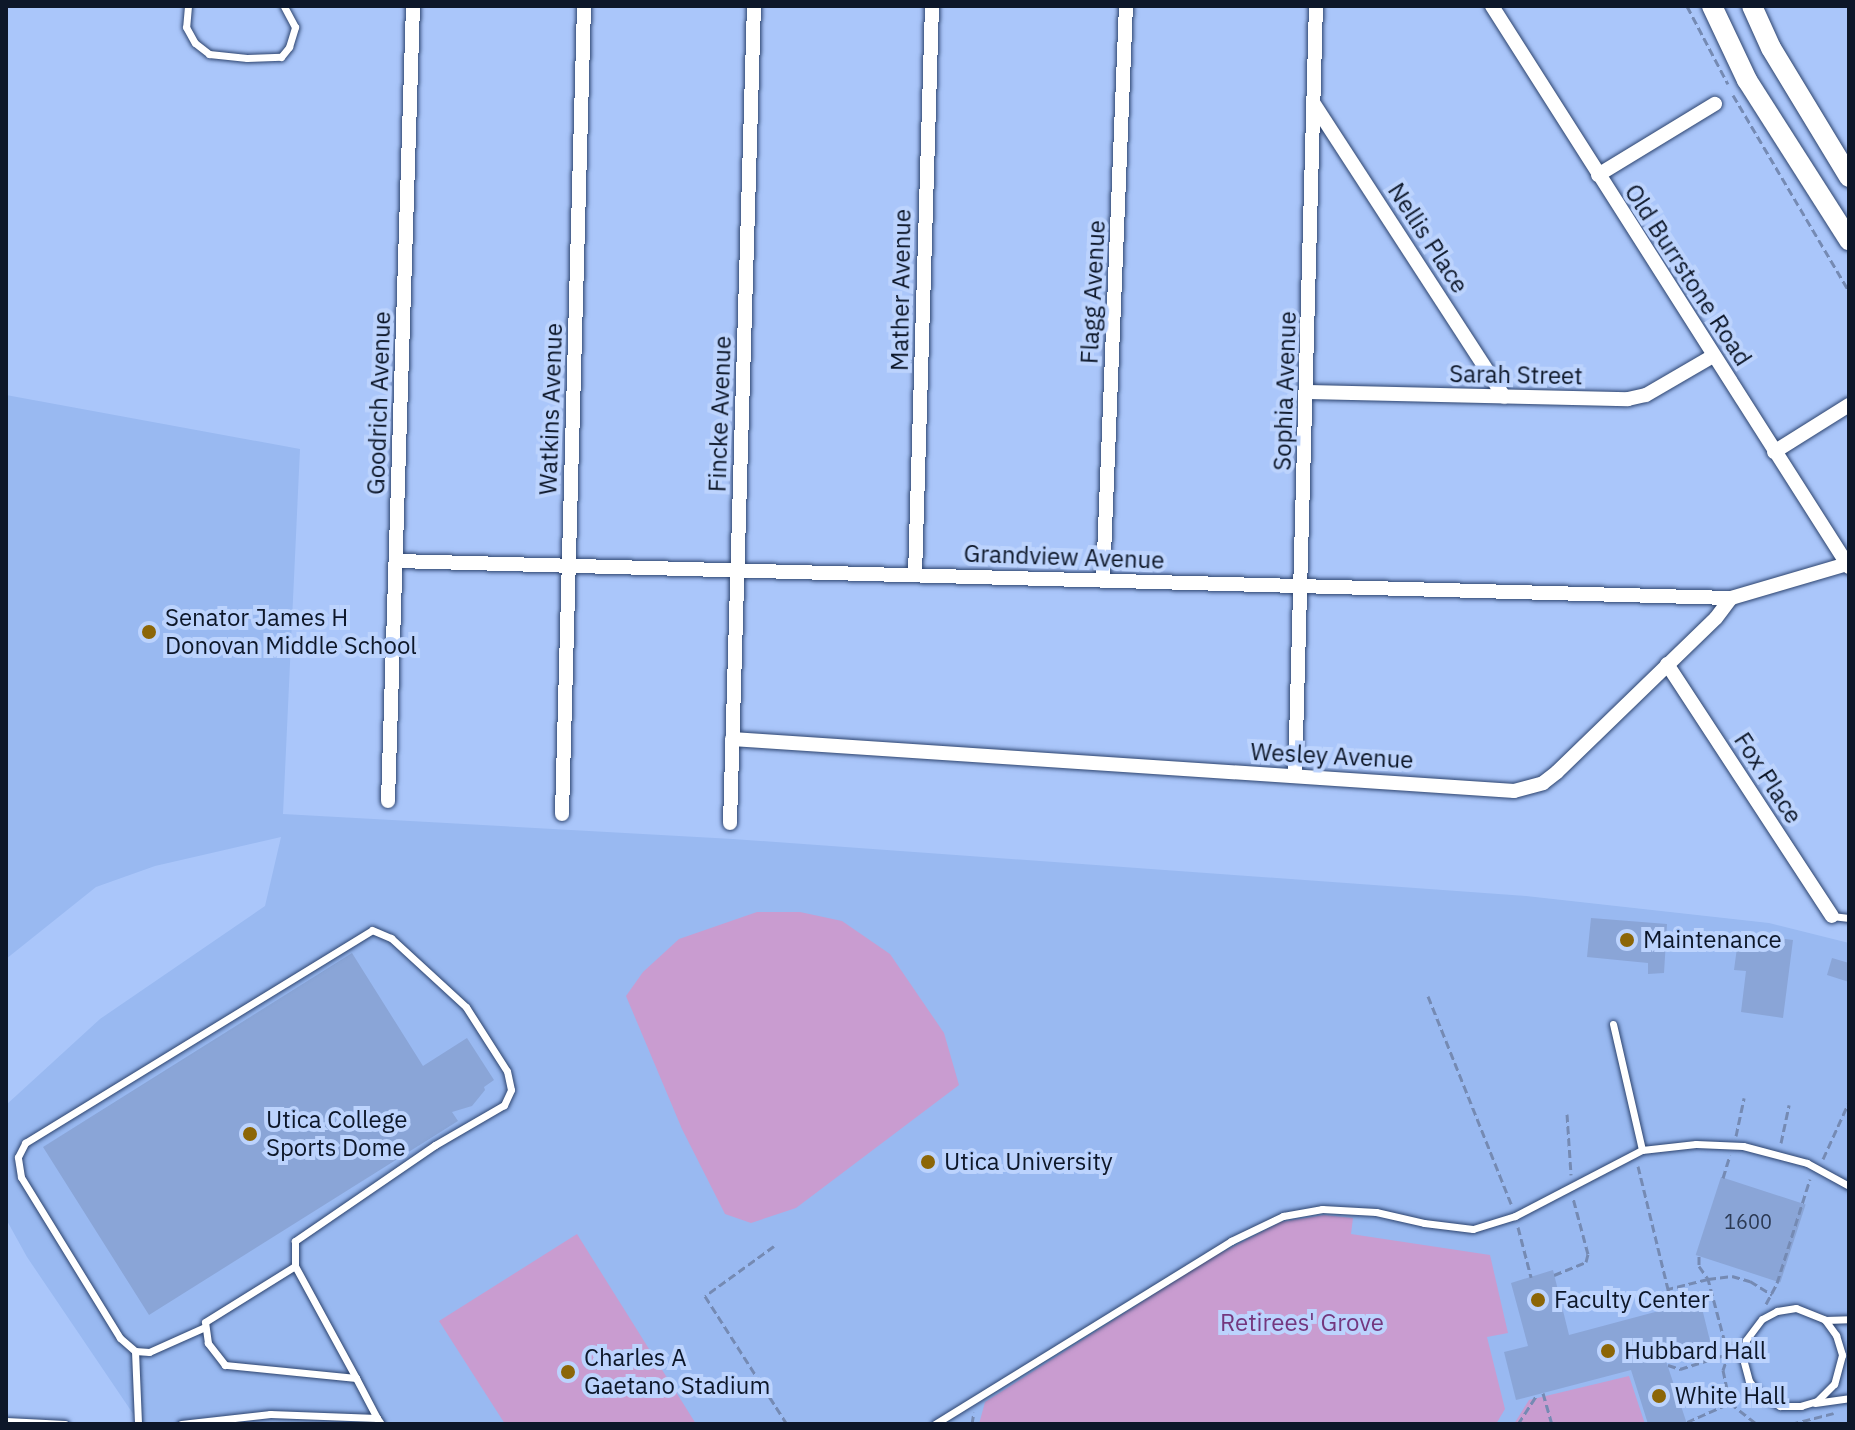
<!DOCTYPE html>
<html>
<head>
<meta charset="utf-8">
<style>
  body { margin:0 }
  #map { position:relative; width:1855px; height:1430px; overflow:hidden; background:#aac6fa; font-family:"IBM Plex Sans",sans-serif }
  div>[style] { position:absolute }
  .built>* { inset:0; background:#99b9f1 }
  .green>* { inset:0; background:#c99cd0 }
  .building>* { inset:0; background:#8aa5d7; transform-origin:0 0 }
  .path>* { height:3px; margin-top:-1.5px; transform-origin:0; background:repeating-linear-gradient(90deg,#758ab3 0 8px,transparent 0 12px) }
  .roads { filter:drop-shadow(0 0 2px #2c436e) drop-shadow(0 0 2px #2c436e) }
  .lane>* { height:7px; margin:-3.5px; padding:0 3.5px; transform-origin:3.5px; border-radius:3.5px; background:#fff }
  .street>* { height:14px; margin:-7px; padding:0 7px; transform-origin:7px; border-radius:7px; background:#fff }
  .secondary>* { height:20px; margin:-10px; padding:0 10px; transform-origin:10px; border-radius:10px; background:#fff }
  .dots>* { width:22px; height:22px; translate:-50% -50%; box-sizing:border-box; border:4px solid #bcd3fd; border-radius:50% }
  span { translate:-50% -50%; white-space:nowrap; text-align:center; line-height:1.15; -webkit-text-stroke:8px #bcd3fd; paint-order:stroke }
  .number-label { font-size:20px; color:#2c3a54 }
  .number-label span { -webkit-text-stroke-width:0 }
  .street-label { font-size:24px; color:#0d1729 }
  .poi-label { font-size:24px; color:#0d1729 }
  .left { translate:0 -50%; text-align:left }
  .park-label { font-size:24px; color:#74377e }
  .frame { position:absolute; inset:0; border:8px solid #0d1729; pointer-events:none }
</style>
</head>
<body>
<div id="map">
  <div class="built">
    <div style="clip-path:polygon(6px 395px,300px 449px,283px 814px,733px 839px,1526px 896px,1769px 923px,1849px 943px,1849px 1424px,140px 1424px,27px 1257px,6px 1219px,6px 1105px,100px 1019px,265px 906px,281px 837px,155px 866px,96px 887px,6px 959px)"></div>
  </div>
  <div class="green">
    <div style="clip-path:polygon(757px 912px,800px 912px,842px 921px,890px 954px,944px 1033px,959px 1085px,796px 1208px,751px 1223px,725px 1214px,682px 1129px,626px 996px,643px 972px,679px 939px)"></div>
    <div style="clip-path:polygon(1324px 1215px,1353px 1218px,1351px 1234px,1490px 1255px,1508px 1333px,1487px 1337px,1505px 1409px,1496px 1424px,979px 1424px,985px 1402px,1211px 1258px,1281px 1222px)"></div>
    <div style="clip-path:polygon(577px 1234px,696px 1424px,505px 1424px,439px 1321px)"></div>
    <div style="clip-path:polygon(1629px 1376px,1645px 1424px,1514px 1424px,1529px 1400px)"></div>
  </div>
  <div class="building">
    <div style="clip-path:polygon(1591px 918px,1667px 924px,1664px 973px,1648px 974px,1648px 963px,1587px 957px)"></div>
    <div style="clip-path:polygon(1739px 933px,1793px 940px,1783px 1018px,1741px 1012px,1746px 971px,1734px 970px)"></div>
    <div style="clip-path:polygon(352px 953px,423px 1066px,467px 1038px,494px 1080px,484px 1087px,485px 1090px,472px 1106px,452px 1112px,458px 1121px,149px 1315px,43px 1147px)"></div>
    <div style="clip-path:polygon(1832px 958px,1849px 963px,1849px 982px,1827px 975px)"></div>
    <div style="left:1721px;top:1177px;width:89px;height:82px;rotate:18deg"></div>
    <div style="clip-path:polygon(1553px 1270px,1569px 1335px,1700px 1300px,1712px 1349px,1666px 1361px,1687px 1424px,1648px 1424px,1631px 1370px,1516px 1400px,1504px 1352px,1528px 1346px,1511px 1283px)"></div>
  </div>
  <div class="path">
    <div style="left:1687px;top:6px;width:88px;rotate:62.3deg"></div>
    <div style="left:1733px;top:95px;width:228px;rotate:59.4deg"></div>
    <div style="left:1428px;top:996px;width:224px;rotate:68.2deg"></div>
    <div style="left:1567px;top:1114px;width:61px;rotate:86.2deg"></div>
    <div style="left:1736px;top:1136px;width:39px;rotate:-78deg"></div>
    <div style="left:1781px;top:1143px;width:39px;rotate:-78deg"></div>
    <div style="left:1823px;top:1159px;width:63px;rotate:-65.5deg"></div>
    <div style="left:1638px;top:1166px;width:127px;rotate:76.3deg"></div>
    <div style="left:1723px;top:1178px;width:24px;rotate:-73deg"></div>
    <div style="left:1518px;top:1227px;width:52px;rotate:75.4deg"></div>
    <div style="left:774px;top:1246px;width:85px;rotate:144.1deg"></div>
    <div style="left:705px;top:1296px;width:152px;rotate:57.4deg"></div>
    <div style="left:1699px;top:1256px;width:10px;rotate:90deg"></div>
    <div style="left:1699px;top:1266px;width:16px;rotate:55deg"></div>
    <div style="left:1708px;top:1279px;width:24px;rotate:-7deg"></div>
    <div style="left:1732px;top:1276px;width:19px;rotate:16deg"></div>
    <div style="left:1750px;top:1281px;width:26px;rotate:32deg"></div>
    <div style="left:1554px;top:1275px;width:35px;rotate:-22deg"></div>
    <div style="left:1586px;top:1262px;width:8px;rotate:-76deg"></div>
    <div style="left:1588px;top:1254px;width:58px;rotate:-105deg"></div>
    <div style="left:1766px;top:1304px;width:24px;rotate:-62deg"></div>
    <div style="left:1777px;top:1283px;width:109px;rotate:-72.4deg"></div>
    <div style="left:1733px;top:1341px;width:31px;rotate:109deg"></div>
    <div style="left:1723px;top:1370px;width:34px;rotate:78deg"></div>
    <div style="left:1730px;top:1403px;width:33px;rotate:38deg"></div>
    <div style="left:1756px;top:1423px;width:35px;rotate:2deg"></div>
    <div style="left:1791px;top:1424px;width:44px;rotate:-14.3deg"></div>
    <div style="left:1668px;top:1365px;width:13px;rotate:18deg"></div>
    <div style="left:1680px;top:1369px;width:50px;rotate:-17.4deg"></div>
    <div style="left:1728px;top:1354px;width:78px;rotate:-104.9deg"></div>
    <div style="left:1708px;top:1279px;width:41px;rotate:166deg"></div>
    <div style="left:1668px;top:1289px;width:18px;rotate:81deg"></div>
    <div style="left:1543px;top:1393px;width:32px;rotate:74deg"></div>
    <div style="left:1687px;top:1422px;width:47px;rotate:-23.8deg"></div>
    <div style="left:972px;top:1424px;width:12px;rotate:-81deg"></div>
    <div style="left:1518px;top:1424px;width:35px;rotate:-57deg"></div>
    <div style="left:1635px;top:1424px;width:5px"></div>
  </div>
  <div class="roads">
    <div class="lane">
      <div style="left:188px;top:6px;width:21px;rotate:95deg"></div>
      <div style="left:186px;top:27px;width:18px;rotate:61deg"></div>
      <div style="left:195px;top:43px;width:18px;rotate:38deg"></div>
      <div style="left:209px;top:54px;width:38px;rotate:6deg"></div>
      <div style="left:247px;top:58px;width:34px;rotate:-2deg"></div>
      <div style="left:281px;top:57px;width:13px;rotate:-51deg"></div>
      <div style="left:289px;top:47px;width:21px;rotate:-73deg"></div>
      <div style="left:295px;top:27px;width:24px;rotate:-118deg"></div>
      <div style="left:1832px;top:916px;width:17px;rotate:7deg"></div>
      <div style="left:1613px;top:1024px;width:129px;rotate:77deg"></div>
      <div style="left:1642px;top:1150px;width:54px;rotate:-6.3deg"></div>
      <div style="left:1696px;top:1144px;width:47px;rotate:2.4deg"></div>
      <div style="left:1743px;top:1146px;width:66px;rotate:14.9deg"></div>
      <div style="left:1807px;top:1163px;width:48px;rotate:28.7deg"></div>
      <div style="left:1825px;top:1320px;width:19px;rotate:54deg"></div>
      <div style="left:1836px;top:1335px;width:21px;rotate:73deg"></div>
      <div style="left:1842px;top:1355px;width:30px;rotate:105deg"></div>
      <div style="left:1834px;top:1384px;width:24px;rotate:135deg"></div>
      <div style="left:1817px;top:1401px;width:17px;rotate:163deg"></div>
      <div style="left:1801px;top:1406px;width:21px;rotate:180deg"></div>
      <div style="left:1780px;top:1406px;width:23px;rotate:-151deg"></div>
      <div style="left:1760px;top:1395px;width:18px;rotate:-128deg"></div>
      <div style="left:1749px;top:1381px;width:23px;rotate:-105deg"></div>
      <div style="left:1743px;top:1359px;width:19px;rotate:-81deg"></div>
      <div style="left:1746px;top:1340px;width:26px;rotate:-53deg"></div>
      <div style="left:1762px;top:1319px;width:17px;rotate:-28deg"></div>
      <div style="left:1777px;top:1311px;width:19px;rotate:-9deg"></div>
      <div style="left:1796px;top:1308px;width:31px;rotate:22deg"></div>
      <div style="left:1825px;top:1320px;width:24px;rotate:-2deg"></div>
      <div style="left:205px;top:1327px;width:61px;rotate:155.9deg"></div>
      <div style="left:149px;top:1352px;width:14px;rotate:-176deg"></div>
      <div style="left:135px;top:1351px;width:20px;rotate:-139deg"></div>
      <div style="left:120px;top:1338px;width:189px;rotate:-121.6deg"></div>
      <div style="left:21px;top:1177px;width:20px;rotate:-99deg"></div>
      <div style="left:18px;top:1157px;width:16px;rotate:-63deg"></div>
      <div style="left:25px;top:1143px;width:407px;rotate:-31.5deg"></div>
      <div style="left:372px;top:930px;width:21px;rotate:23deg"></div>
      <div style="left:391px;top:938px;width:102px;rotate:42.6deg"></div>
      <div style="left:466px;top:1007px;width:76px;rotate:57.4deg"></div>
      <div style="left:507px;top:1071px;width:19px;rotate:78deg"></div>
      <div style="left:511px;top:1090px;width:17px;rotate:115deg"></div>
      <div style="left:504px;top:1105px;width:80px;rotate:149.9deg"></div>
      <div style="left:435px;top:1145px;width:170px;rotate:145.6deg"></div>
      <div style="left:295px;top:1241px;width:25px;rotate:90deg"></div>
      <div style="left:135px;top:1351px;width:73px;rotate:87.6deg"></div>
      <div style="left:356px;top:1378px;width:132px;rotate:-174.3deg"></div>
      <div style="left:225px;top:1365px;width:28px;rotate:-128deg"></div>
      <div style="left:208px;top:1343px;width:21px;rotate:-98deg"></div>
      <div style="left:205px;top:1322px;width:106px;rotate:-31.9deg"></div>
      <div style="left:295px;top:1266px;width:128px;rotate:61.4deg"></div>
      <div style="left:356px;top:1378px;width:45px;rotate:62.3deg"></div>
      <div style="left:1815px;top:1403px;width:34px;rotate:-8deg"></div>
      <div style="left:6px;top:1421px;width:59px;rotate:2.9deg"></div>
      <div style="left:181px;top:1424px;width:90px;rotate:-6.4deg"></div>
      <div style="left:270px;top:1414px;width:107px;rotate:2.1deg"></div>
      <div style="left:377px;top:1418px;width:7px;rotate:56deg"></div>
      <div style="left:935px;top:1424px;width:348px;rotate:-31.7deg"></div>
      <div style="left:1231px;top:1241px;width:58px;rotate:-25.7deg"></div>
      <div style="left:1283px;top:1216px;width:40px;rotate:-10deg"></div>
      <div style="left:1322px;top:1209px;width:54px;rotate:3.2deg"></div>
      <div style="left:1376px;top:1212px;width:49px;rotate:12.9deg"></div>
      <div style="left:1424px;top:1223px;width:49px;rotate:7deg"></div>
      <div style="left:1473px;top:1229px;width:44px;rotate:-17.2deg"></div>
      <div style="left:1515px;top:1216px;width:143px;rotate:-27.5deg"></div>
    </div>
    <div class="street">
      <div style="left:1492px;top:6px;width:665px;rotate:57.53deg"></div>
      <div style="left:1314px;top:104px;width:349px;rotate:57deg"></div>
      <div style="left:1598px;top:175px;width:137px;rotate:-31.3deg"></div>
      <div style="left:1308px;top:392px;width:320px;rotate:1.3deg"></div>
      <div style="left:1628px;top:399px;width:18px;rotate:-13deg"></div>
      <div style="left:1646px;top:395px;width:78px;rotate:-30.2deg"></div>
      <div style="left:1774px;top:452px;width:89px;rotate:-32.1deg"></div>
      <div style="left:397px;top:561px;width:1335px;rotate:1.59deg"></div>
      <div style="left:915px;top:575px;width:569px;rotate:-88.29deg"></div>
      <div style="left:1103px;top:580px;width:574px;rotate:-87.71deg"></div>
      <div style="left:1667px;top:664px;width:301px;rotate:56.8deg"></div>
      <div style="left:732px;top:739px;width:784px;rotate:3.8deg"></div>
      <div style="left:1514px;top:791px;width:30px;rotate:-15deg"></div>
      <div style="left:1543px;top:783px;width:18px;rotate:-38deg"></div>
      <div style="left:1557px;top:772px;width:221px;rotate:-44.1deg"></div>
      <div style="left:1716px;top:618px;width:25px;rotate:-53deg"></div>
      <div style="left:1731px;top:598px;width:121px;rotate:-16.3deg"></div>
      <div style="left:1295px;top:776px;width:770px;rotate:-88.44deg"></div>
      <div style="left:388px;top:801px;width:795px;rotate:-88.2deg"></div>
      <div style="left:562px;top:814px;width:808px;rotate:-88.44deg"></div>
      <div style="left:730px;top:823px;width:817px;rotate:-88.32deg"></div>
    </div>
    <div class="secondary">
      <div style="left:1712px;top:6px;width:82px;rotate:64.7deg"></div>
      <div style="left:1747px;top:80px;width:190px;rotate:57.5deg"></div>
      <div style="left:1752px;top:6px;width:46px;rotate:65.7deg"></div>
      <div style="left:1771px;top:48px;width:151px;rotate:58.8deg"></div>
    </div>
  </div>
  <div class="dots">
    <div style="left:149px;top:632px;background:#8c6607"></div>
    <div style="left:1627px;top:940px;background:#8c6607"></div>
    <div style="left:250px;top:1134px;background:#8c6607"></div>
    <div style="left:928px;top:1162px;background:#8c6607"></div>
    <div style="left:1538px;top:1300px;background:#8c6607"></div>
    <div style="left:1608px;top:1351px;background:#8c6607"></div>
    <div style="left:568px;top:1372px;background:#8c6607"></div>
    <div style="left:1659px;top:1396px;background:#8c6607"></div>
  </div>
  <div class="number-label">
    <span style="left:1748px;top:1221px">1600</span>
  </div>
  <div class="street-label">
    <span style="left:1428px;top:238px;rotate:57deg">Nellis Place</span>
    <span style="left:1688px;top:275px;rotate:57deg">Old Burrstone Road</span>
    <span style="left:901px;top:290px;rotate:-89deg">Mather Avenue</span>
    <span style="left:1093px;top:292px;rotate:-87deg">Flagg Avenue</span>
    <span style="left:1516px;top:375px;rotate:1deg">Sarah Street</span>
    <span style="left:1285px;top:391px;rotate:-88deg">Sophia Avenue</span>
    <span style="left:379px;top:403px;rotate:-88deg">Goodrich Avenue</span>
    <span style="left:551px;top:409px;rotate:-88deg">Watkins Avenue</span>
    <span style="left:720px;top:414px;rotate:-88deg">Fincke Avenue</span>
    <span style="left:1064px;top:557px;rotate:2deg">Grandview Avenue</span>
    <span style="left:1332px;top:756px;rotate:3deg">Wesley Avenue</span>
    <span style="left:1768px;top:778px;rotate:57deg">Fox Place</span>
  </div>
  <div class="poi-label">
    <span class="left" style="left:165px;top:632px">Senator James H<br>Donovan Middle School</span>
    <span class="left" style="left:1643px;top:940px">Maintenance</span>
    <span class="left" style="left:266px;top:1134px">Utica College<br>Sports Dome</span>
    <span class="left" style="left:944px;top:1162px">Utica University</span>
    <span class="left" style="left:1554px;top:1300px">Faculty Center</span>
    <span class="left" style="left:1624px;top:1351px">Hubbard Hall</span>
    <span class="left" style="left:584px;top:1372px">Charles A<br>Gaetano Stadium</span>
    <span class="left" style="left:1675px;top:1396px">White Hall</span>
  </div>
  <div class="park-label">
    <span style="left:1302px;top:1323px">Retirees' Grove</span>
  </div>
  <div class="frame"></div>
</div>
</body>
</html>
